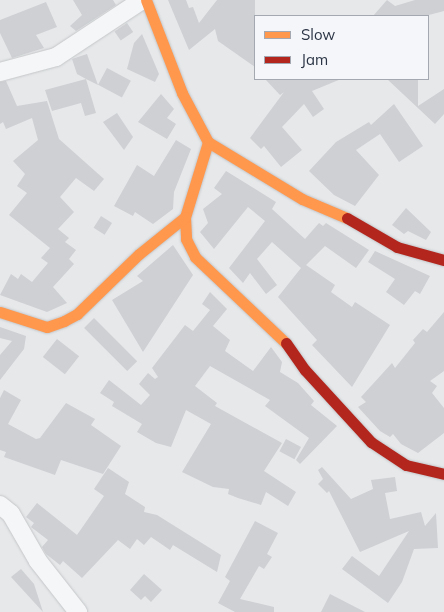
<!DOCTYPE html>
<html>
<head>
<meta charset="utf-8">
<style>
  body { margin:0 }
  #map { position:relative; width:444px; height:612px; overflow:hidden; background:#e6e8ea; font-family:Mulish,sans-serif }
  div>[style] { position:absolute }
  .building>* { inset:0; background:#ced0d3; transform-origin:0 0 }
  .roads { filter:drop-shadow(0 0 1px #c4c6c8) drop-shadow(0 0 1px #c4c6c8) }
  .street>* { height:18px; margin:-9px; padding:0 9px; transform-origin:9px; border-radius:9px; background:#f5f6f7 }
  .slow>* { height:11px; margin:-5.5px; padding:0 5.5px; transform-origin:5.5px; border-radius:5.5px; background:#ff974d }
  .jam>* { height:11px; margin:-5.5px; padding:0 5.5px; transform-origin:5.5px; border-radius:5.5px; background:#b3261e }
  span { translate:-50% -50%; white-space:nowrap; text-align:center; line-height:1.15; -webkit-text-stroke:4px #f4f6f9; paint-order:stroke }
  .legend { position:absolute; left:254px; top:15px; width:175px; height:65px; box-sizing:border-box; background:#f4f6f9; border:1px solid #a4a8b1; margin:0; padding:6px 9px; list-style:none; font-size:15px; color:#2b3445 }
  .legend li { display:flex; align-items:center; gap:10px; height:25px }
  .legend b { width:25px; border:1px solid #a4a8b1 }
</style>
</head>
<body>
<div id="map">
  <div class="building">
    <div style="clip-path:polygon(73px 0,113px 0,116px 5px,76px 31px,70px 26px,82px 15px)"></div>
    <div style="clip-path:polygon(168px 0,186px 0,189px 8px,193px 7px,199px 23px,217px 0,255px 0,255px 67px,218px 41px,215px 29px,189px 50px)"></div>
    <div style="clip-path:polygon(387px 0,395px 6px,415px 0,444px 0,444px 11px,425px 16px,373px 16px)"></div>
    <div style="clip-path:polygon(46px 2px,57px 27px,36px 35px,44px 48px,12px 58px,0 33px,0 20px)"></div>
    <div style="left:127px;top:23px;width:11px;height:15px;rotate:56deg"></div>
    <div style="clip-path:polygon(142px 34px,159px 74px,155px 82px,127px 69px,134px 43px)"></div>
    <div style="clip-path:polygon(87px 54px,98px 85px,86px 79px,96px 113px,85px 116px,81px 103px,52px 111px,45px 90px,86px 79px,77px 74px,72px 59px)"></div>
    <div style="left:107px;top:68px;width:27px;height:19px;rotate:28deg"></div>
    <div style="clip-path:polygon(265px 79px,341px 79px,312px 91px,324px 109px,313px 117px,304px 104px,282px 127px,302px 150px,281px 167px,264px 146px,261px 149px,250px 138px,284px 92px,280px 95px)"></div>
    <div style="clip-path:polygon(387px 79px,418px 79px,418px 106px,444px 89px,444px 114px,435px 124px)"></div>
    <div style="clip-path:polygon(6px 81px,17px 106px,47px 101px,59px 139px,104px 179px,94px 191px,76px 178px,60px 197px,74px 212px,58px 229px,69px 238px,65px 242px,76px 250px,69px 259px,74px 264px,53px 287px,67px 303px,47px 312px,0 295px,11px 274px,18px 279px,21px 274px,32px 282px,48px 263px,41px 258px,50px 248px,9px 215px,27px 193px,17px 186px,25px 174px,13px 161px,38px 140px,32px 118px,6px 129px,3px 122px,0 124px,0 82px)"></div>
    <div style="clip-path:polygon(161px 94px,174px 109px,167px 118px,176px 124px,167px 139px,138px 122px)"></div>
    <div style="clip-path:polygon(394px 104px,423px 146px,399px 162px,380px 134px,356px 150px,379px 175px,355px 206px,334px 195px,309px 171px,336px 142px,369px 122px,371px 125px)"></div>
    <div style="clip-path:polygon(117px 113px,133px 137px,124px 150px,103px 122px)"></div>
    <div style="clip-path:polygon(176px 140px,191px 149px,174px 192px,173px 209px,153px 224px,135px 212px,133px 216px,114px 206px,137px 165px,154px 176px)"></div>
    <div style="clip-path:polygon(226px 171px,276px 202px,272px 209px,305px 239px,319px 223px,323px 226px,326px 223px,369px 250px,356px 268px,325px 246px,306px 265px,335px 285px,331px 292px,352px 307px,355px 302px,390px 325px,352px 387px,312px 345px,317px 340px,278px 297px,301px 268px,272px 242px,257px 259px,277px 285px,266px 294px,250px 273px,243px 283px,229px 268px,265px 221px,248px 207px,214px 249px,200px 232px,208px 223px,203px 209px,222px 194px,214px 188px)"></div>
    <div style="clip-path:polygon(406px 208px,431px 232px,426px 240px,408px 231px,404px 234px,392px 225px)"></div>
    <div style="left:101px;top:216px;width:13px;height:14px;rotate:32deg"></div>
    <div style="clip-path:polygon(173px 245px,193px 275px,143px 352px,112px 300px,143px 281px,137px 276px)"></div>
    <div style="clip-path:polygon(375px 251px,430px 276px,420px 294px,415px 291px,404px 305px,386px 292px,395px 279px,368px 262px)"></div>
    <div style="clip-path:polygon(210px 292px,227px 309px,213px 326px,230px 340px,225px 351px,253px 371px,271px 347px,282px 362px,280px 372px,298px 383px,314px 401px,311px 405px,337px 426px,300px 464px,296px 460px,309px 438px,265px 406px,270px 400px,210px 366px,195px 386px,217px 403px,215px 406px,282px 443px,264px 471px,296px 492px,288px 506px,266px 492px,261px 505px,238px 498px,228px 494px,229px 489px,213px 487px,182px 472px,211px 424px,186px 410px,171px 447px,156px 443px,137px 432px,142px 424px,112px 406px,114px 402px,100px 393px,109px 380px,141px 405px,150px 395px,139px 384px,148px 373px,155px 379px,158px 377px,152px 368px,185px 325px,193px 331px,210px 310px,202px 304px)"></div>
    <div style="clip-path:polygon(444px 312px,444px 371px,430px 381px,437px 386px,432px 393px,444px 408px,444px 433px,418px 453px,401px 444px,393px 434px,390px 437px,380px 431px,358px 407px,366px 402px,361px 397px,392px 363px,395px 368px,415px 343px,413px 340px,423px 329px,427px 332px)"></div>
    <div style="left:94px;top:318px;width:61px;height:14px;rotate:45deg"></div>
    <div style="clip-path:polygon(0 327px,26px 336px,24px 349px,0 380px,0 355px,12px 341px,0 338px)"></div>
    <div style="left:57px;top:339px;width:28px;height:23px;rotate:38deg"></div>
    <div style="clip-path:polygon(4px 390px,21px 400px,8px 424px,36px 439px,40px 438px,66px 403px,95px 419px,91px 425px,121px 446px,103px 474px,61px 460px,55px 475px,4px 457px,6px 452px,0 450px,0 398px)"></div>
    <div style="left:286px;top:439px;width:17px;height:14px;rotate:28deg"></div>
    <div style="clip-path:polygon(322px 467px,351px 499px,373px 489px,371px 480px,395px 477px,397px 491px,385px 493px,390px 519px,421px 512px,425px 526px,436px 513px,438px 548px,414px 549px,402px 582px,388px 603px,342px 569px,352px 556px,379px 576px,409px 531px,360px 552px,329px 491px,327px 493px,318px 484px,323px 479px,318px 470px)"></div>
    <div style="clip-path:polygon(108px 468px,129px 482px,125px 494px,145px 507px,144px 512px,157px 515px,221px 555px,217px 572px,173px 545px,170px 550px,151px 537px,144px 545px,137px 539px,130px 549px,118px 540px,82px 578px,63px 561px,60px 565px,46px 554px,42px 547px,48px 540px,31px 527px,34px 523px,26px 517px,37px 503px,77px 535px,104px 496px,94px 489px)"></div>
    <div style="clip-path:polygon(255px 521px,278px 533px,267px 554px,272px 557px,264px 569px,259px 566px,240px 599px,274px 607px,274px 612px,235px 612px,218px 603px,230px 581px,225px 577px)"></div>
    <div style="clip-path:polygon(21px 569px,34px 584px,43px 612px,11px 577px)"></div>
    <div style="clip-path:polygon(144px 574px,162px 590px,151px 602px,145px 596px,141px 600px,130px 590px)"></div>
    <div style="clip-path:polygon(330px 594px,365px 612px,321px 612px)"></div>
  </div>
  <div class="roads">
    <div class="street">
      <div style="left:0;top:72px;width:58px;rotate:-15deg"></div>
      <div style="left:56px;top:57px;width:103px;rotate:-33.5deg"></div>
      <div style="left:0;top:505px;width:14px;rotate:39deg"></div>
      <div style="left:11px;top:514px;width:54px;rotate:60.1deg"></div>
      <div style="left:38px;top:561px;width:65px;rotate:51.9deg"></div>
    </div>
    <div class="slow">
      <div style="left:146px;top:0;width:100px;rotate:68.8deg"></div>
      <div style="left:182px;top:93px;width:55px;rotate:62deg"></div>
      <div style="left:208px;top:142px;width:110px;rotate:31.2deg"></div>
      <div style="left:302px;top:199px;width:49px;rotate:22.9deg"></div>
      <div style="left:208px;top:142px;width:78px;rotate:107deg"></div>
      <div style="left:185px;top:217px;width:22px;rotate:87deg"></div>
      <div style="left:186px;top:239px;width:20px;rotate:63deg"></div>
      <div style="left:195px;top:257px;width:125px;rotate:43.4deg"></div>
      <div style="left:0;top:312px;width:49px;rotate:17.7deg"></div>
      <div style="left:47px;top:327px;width:18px;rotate:-19deg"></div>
      <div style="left:64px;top:321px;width:15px;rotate:-28deg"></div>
      <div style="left:77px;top:314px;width:86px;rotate:-44.1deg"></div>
      <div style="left:139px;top:254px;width:59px;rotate:-38.8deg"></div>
    </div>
    <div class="jam">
      <div style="left:347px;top:218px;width:58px;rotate:30.1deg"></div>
      <div style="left:397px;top:247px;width:49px;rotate:15.5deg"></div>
      <div style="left:286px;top:343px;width:33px;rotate:55deg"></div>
      <div style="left:305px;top:370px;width:98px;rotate:47.5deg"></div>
      <div style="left:371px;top:442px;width:42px;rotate:33.3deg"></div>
      <div style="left:406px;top:465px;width:39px;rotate:13deg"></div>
    </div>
  </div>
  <ul class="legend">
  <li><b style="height:6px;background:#ff974d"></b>Slow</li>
  <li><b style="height:6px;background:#b3261e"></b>Jam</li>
  </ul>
</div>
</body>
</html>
